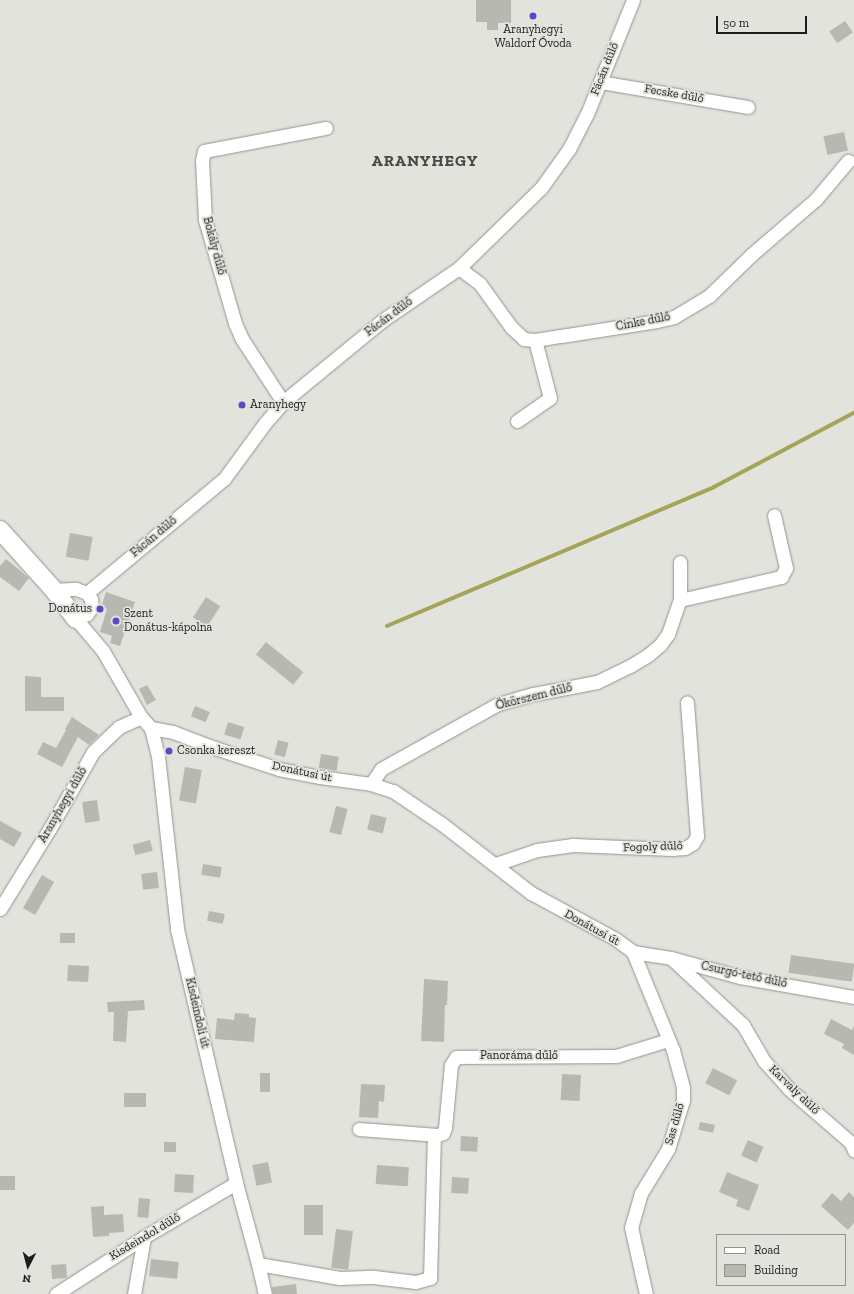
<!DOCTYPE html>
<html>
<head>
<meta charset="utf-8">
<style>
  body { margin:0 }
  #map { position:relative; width:854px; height:1294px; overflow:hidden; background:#e3e3dd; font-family:"Zilla Slab",serif }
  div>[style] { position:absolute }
  .stream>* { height:3.5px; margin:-1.75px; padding:0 1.75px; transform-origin:1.75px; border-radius:1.75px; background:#a5a558 }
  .building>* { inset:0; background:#b8b8b2; transform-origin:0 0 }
  .roads { filter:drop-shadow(0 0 1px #93948d) drop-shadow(0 0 1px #93948d) }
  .street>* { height:13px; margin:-6.5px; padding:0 6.5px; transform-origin:6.5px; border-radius:6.5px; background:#fff }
  .secondary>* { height:18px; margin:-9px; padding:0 9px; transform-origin:9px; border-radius:9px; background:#fff }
  .dots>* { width:11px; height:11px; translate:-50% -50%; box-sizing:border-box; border:2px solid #e3e3dd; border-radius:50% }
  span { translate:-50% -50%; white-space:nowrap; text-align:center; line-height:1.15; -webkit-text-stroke:3.5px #e3e3dd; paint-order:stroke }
  .poi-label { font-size:12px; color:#1d1d1b }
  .left { translate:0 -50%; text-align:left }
  .right { translate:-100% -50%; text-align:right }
  .street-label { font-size:12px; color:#1d1d1b }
  .district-label { font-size:16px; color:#484943; font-weight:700; letter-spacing:1px }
  .legend { position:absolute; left:716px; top:1234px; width:130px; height:52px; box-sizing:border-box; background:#e3e3dd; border:1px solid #94948f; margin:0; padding:5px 7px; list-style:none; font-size:12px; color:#1d1d1b }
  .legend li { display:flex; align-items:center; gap:8px; height:20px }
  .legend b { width:20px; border:1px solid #94948f }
  .north { position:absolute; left:8px; top:1246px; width:40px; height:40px; -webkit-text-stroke:3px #e3e3dd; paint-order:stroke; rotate:186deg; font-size:11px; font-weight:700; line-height:16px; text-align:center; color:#1d1d1b }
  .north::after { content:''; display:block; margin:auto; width:14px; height:18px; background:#1d1d1b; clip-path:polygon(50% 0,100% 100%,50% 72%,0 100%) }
  .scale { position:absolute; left:716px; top:16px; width:91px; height:18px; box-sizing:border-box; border:2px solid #1d1d1b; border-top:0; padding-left:5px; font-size:12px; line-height:14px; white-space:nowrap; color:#1d1d1b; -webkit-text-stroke:3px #e3e3dd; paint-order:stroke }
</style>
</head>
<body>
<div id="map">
  <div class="stream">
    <div style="left:387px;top:626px;width:355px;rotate:-23deg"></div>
    <div style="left:714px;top:487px;width:158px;rotate:-27.9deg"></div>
  </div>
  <div class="building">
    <div style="clip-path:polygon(476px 0,511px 0,511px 23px,498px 23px,498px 30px,487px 30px,487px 22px,476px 22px)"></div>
    <div style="left:845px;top:21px;width:14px;height:19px;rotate:56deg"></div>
    <div style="left:844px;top:132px;width:19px;height:21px;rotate:78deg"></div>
    <div style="left:70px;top:533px;width:23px;height:24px;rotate:10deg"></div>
    <div style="clip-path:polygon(6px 559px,29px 578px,19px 591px,0 577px,0 566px)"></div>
    <div style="clip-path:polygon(106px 592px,135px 602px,120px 646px,110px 643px,112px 636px,100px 632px,107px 609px,101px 607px)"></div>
    <div style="left:206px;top:597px;width:17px;height:24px;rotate:33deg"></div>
    <div style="left:266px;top:642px;width:48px;height:16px;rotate:39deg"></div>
    <div style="clip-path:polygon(25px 676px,41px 677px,41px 697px,64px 697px,64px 711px,25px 711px)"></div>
    <div style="clip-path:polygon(147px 685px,156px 700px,147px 705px,139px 689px)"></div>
    <div style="left:195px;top:706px;width:16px;height:11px;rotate:22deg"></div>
    <div style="clip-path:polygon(72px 717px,99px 735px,89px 745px,78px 737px,62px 767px,37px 754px,43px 742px,56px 748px,66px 730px,65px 729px)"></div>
    <div style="left:228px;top:722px;width:17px;height:13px;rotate:17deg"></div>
    <div style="left:278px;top:740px;width:11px;height:15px;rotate:15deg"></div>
    <div style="left:321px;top:754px;width:18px;height:14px;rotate:9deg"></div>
    <div style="left:185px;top:767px;width:17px;height:34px;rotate:10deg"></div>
    <div style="left:97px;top:800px;width:21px;height:15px;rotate:82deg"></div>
    <div style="left:336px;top:806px;width:12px;height:27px;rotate:14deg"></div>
    <div style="left:371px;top:814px;width:16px;height:16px;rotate:14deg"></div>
    <div style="clip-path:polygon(0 821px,22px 833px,14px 847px,0 839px)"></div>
    <div style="left:150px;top:840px;width:11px;height:18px;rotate:75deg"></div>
    <div style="left:203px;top:864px;width:19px;height:11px;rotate:9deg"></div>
    <div style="left:157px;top:872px;width:16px;height:16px;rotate:83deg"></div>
    <div style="left:42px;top:875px;width:14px;height:38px;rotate:30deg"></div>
    <div style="left:209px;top:911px;width:16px;height:10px;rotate:11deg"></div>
    <div style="left:60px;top:933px;width:15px;height:10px"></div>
    <div style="left:791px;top:955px;width:64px;height:18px;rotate:8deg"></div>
    <div style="left:68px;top:965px;width:21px;height:16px;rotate:3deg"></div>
    <div style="clip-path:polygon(424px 979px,448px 981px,447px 1005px,445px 1005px,444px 1042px,421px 1041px)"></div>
    <div style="clip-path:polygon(144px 1000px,145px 1010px,128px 1011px,126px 1042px,113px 1041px,114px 1012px,108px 1012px,107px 1002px)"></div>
    <div style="clip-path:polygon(235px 1013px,249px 1014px,249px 1017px,256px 1018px,254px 1042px,215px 1039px,217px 1018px,234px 1020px)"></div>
    <div style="clip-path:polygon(831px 1019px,852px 1030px,854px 1026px,854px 1055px,842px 1048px,844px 1044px,824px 1034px)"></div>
    <div style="left:713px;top:1068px;width:27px;height:17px;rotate:27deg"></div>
    <div style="left:260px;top:1073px;width:10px;height:19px"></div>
    <div style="left:562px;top:1074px;width:19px;height:26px;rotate:3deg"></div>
    <div style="clip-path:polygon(361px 1084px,385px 1085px,384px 1102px,379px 1101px,378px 1118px,359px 1117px)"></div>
    <div style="left:146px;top:1093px;width:14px;height:22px;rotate:90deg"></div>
    <div style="left:700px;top:1122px;width:15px;height:8px;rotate:11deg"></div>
    <div style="left:461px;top:1136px;width:17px;height:15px;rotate:3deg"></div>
    <div style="left:748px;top:1140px;width:17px;height:17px;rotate:24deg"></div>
    <div style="left:164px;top:1142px;width:12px;height:10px"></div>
    <div style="left:268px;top:1162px;width:21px;height:16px;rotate:79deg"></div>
    <div style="left:377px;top:1165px;width:32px;height:19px;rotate:4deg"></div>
    <div style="clip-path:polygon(727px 1172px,759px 1185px,749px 1211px,736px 1206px,738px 1200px,719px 1192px)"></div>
    <div style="left:175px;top:1174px;width:19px;height:18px;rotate:3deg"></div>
    <div style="left:0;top:1176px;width:15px;height:14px"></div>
    <div style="left:452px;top:1177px;width:17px;height:16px;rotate:3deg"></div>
    <div style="clip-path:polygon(849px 1192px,854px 1197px,854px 1223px,848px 1230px,821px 1206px,832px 1193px,841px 1201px)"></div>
    <div style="left:139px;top:1198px;width:11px;height:19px;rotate:5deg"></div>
    <div style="left:304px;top:1205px;width:19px;height:30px"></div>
    <div style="clip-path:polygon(104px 1206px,104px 1215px,123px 1214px,124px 1232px,109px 1233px,109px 1236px,93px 1237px,91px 1207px)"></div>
    <div style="left:336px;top:1229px;width:17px;height:39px;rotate:7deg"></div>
    <div style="left:151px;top:1259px;width:28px;height:17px;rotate:6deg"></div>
    <div style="left:66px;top:1264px;width:14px;height:15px;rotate:86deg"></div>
    <div style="clip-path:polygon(296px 1284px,297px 1294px,273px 1294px,272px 1287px)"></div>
  </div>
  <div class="roads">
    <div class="street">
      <div style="left:600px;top:82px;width:150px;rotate:9.6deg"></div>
      <div style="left:459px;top:268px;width:26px;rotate:37deg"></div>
      <div style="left:480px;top:284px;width:53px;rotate:54.2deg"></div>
      <div style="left:511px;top:327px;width:18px;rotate:43deg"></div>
      <div style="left:524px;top:339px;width:11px;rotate:5deg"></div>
      <div style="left:535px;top:340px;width:26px;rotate:-9deg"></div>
      <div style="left:561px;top:336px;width:97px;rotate:-8.9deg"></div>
      <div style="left:657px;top:321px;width:17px;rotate:-13deg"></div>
      <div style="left:674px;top:317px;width:41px;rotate:-31deg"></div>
      <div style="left:709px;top:296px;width:59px;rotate:-44.3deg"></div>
      <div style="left:751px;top:255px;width:86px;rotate:-40.7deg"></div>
      <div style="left:816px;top:199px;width:50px;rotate:-49.9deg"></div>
      <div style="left:283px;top:402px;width:75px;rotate:-123.1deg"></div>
      <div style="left:242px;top:339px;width:17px;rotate:-114deg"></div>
      <div style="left:235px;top:323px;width:107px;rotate:-106.2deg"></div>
      <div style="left:205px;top:220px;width:59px;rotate:-92.9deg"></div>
      <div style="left:202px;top:161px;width:10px;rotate:-79deg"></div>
      <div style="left:204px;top:151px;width:124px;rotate:-10.7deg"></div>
      <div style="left:517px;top:421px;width:40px;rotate:-34.9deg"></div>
      <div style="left:550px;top:398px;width:60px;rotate:-104.5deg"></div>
      <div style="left:54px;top:590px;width:22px;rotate:-3deg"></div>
      <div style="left:76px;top:589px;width:12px;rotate:20deg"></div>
      <div style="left:87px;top:593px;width:7px;rotate:56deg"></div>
      <div style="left:91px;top:599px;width:8px;rotate:83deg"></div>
      <div style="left:92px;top:607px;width:9px;rotate:126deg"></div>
      <div style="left:87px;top:614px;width:12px;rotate:156deg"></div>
      <div style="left:76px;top:619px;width:42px;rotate:49.8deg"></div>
      <div style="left:103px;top:651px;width:76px;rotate:60.1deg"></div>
      <div style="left:141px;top:717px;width:15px;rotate:48deg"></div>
      <div style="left:151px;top:728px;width:22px;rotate:10deg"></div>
      <div style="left:173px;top:732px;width:39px;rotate:21deg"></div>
      <div style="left:209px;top:746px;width:74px;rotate:18.2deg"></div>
      <div style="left:279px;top:769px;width:42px;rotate:11deg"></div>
      <div style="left:320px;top:777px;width:51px;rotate:7.8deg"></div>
      <div style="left:371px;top:784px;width:23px;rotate:18deg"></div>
      <div style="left:393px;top:791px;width:59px;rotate:34deg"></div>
      <div style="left:442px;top:824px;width:113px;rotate:37.8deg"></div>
      <div style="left:531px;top:893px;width:94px;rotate:28.5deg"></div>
      <div style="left:614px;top:938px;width:24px;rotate:36deg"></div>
      <div style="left:633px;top:952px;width:38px;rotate:9deg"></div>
      <div style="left:671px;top:958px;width:72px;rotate:15.4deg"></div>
      <div style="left:740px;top:977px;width:116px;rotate:10deg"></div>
      <div style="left:87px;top:593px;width:178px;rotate:-39.8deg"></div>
      <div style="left:224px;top:479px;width:69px;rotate:-53.8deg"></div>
      <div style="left:265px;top:423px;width:28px;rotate:-49deg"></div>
      <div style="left:283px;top:402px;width:129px;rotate:-39.4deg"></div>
      <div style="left:383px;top:320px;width:92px;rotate:-34.4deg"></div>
      <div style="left:459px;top:268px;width:115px;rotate:-44.3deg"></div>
      <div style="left:541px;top:188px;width:48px;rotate:-54.3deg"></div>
      <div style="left:569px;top:149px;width:39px;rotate:-63deg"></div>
      <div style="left:587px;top:114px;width:123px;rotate:-68deg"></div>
      <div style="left:680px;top:600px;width:104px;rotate:-12.8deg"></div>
      <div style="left:781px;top:577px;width:10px;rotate:-61deg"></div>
      <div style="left:786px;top:568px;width:54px;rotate:-102.8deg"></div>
      <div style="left:151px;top:728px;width:29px;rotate:76deg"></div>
      <div style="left:158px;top:756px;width:174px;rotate:83.7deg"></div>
      <div style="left:177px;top:929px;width:261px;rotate:76.9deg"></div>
      <div style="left:236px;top:1183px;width:84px;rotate:74.8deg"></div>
      <div style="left:258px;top:1264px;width:31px;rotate:77deg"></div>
      <div style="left:371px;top:784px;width:18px;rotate:-56deg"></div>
      <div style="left:381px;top:769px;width:134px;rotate:-29.1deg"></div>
      <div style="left:498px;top:704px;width:37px;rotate:-16deg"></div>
      <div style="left:534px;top:694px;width:64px;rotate:-10.8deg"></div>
      <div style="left:597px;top:682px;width:37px;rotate:-26deg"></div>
      <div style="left:630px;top:666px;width:21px;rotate:-31deg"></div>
      <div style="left:648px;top:655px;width:16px;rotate:-40deg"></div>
      <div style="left:660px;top:645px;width:14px;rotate:-54deg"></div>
      <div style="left:668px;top:634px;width:36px;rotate:-71deg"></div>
      <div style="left:680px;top:600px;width:38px;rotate:-90deg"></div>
      <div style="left:496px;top:864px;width:43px;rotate:-18.9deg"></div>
      <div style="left:537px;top:850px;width:36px;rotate:-8deg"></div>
      <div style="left:573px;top:845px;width:99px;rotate:2.3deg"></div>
      <div style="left:672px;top:849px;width:13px;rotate:-4deg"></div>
      <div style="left:685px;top:848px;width:9px;rotate:-32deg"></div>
      <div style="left:693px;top:843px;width:8px;rotate:-60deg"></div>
      <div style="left:697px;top:836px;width:134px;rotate:-94.3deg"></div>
      <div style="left:0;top:909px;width:95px;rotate:-58.3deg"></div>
      <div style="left:50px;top:828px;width:87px;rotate:-60.5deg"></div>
      <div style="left:93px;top:752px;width:36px;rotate:-44deg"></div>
      <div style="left:119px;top:727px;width:24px;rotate:-24deg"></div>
      <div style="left:633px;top:952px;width:106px;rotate:67.8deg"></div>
      <div style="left:673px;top:1050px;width:39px;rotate:75deg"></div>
      <div style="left:683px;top:1088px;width:12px;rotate:90deg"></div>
      <div style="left:683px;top:1100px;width:51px;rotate:107deg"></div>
      <div style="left:668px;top:1149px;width:52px;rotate:121.5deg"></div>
      <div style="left:641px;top:1193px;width:35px;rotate:106deg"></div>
      <div style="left:631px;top:1227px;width:69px;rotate:77.4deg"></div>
      <div style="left:672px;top:959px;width:97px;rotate:42.9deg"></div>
      <div style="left:743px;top:1025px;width:42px;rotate:59.7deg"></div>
      <div style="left:764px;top:1061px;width:36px;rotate:48deg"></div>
      <div style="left:788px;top:1088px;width:84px;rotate:41.1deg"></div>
      <div style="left:851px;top:1143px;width:8px;rotate:67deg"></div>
      <div style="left:359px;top:1129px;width:79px;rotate:4.3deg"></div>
      <div style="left:438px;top:1135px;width:5px;rotate:-22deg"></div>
      <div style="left:443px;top:1133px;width:5px;rotate:-68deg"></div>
      <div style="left:445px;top:1128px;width:63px;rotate:-84.6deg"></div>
      <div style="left:451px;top:1065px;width:9px;rotate:-58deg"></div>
      <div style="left:456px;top:1057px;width:160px;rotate:-0.4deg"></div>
      <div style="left:616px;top:1056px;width:54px;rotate:-17.1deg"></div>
      <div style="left:258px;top:1264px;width:83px;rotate:9.7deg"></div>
      <div style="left:340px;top:1278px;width:34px;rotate:-2deg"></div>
      <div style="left:374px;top:1277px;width:42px;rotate:6.8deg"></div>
      <div style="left:416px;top:1282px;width:15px;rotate:-16deg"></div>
      <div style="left:430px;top:1278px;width:143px;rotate:-88.4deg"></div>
      <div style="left:56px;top:1294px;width:105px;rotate:-32.9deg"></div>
      <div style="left:144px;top:1237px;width:107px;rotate:-30.4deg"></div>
      <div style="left:134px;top:1294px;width:58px;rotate:-80deg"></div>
    </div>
    <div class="secondary">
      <div style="left:0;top:530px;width:81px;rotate:48deg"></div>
      <div style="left:54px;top:590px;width:36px;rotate:53deg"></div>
    </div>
  </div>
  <div class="dots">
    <div style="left:533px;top:16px;background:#6346bf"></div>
    <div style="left:242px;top:405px;background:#6346bf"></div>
    <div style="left:100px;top:609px;background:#6346bf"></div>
    <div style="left:116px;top:621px;background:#6346bf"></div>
    <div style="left:169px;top:751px;background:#6346bf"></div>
  </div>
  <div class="poi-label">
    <span style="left:533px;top:37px">Aranyhegyi<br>Waldorf Óvoda</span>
    <span class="left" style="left:250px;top:405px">Aranyhegy</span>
    <span class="right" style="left:92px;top:609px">Donátus</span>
    <span class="left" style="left:124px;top:621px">Szent<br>Donátus-kápolna</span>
    <span class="left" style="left:177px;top:751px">Csonka kereszt</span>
  </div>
  <div class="street-label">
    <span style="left:605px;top:69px;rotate:-68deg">Fácán dűlő</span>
    <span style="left:674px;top:94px;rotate:10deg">Fecske dűlő</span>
    <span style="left:214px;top:246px;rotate:75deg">Bokály dűlő</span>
    <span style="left:389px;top:317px;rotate:-37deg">Fácán dűlő</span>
    <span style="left:643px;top:322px;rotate:-11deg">Cinke dűlő</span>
    <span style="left:154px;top:537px;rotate:-40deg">Fácán dűlő</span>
    <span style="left:534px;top:697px;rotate:-14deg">Ökörszem dűlő</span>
    <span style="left:302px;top:772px;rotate:12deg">Donátusi út</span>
    <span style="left:63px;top:805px;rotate:-60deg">Aranyhegyi dűlő</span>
    <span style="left:653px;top:847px;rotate:-2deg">Fogoly dűlő</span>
    <span style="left:592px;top:928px;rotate:29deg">Donátusi út</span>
    <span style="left:744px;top:975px;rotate:12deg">Csurgó-tető dűlő</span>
    <span style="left:197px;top:1013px;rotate:77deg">Kisdeindoli út</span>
    <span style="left:519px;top:1056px">Panoráma dűlő</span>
    <span style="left:794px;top:1090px;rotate:44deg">Karvaly dűlő</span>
    <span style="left:675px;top:1124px;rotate:-74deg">Sas dűlő</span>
    <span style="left:145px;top:1237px;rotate:-31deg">Kisdeindol dűlő</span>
  </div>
  <div class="district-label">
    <span style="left:425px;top:161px">ARANYHEGY</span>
  </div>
  <ul class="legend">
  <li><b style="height:5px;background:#fff"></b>Road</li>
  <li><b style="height:11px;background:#b8b8b2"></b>Building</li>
  </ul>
  <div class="north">N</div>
  <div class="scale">50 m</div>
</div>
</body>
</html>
